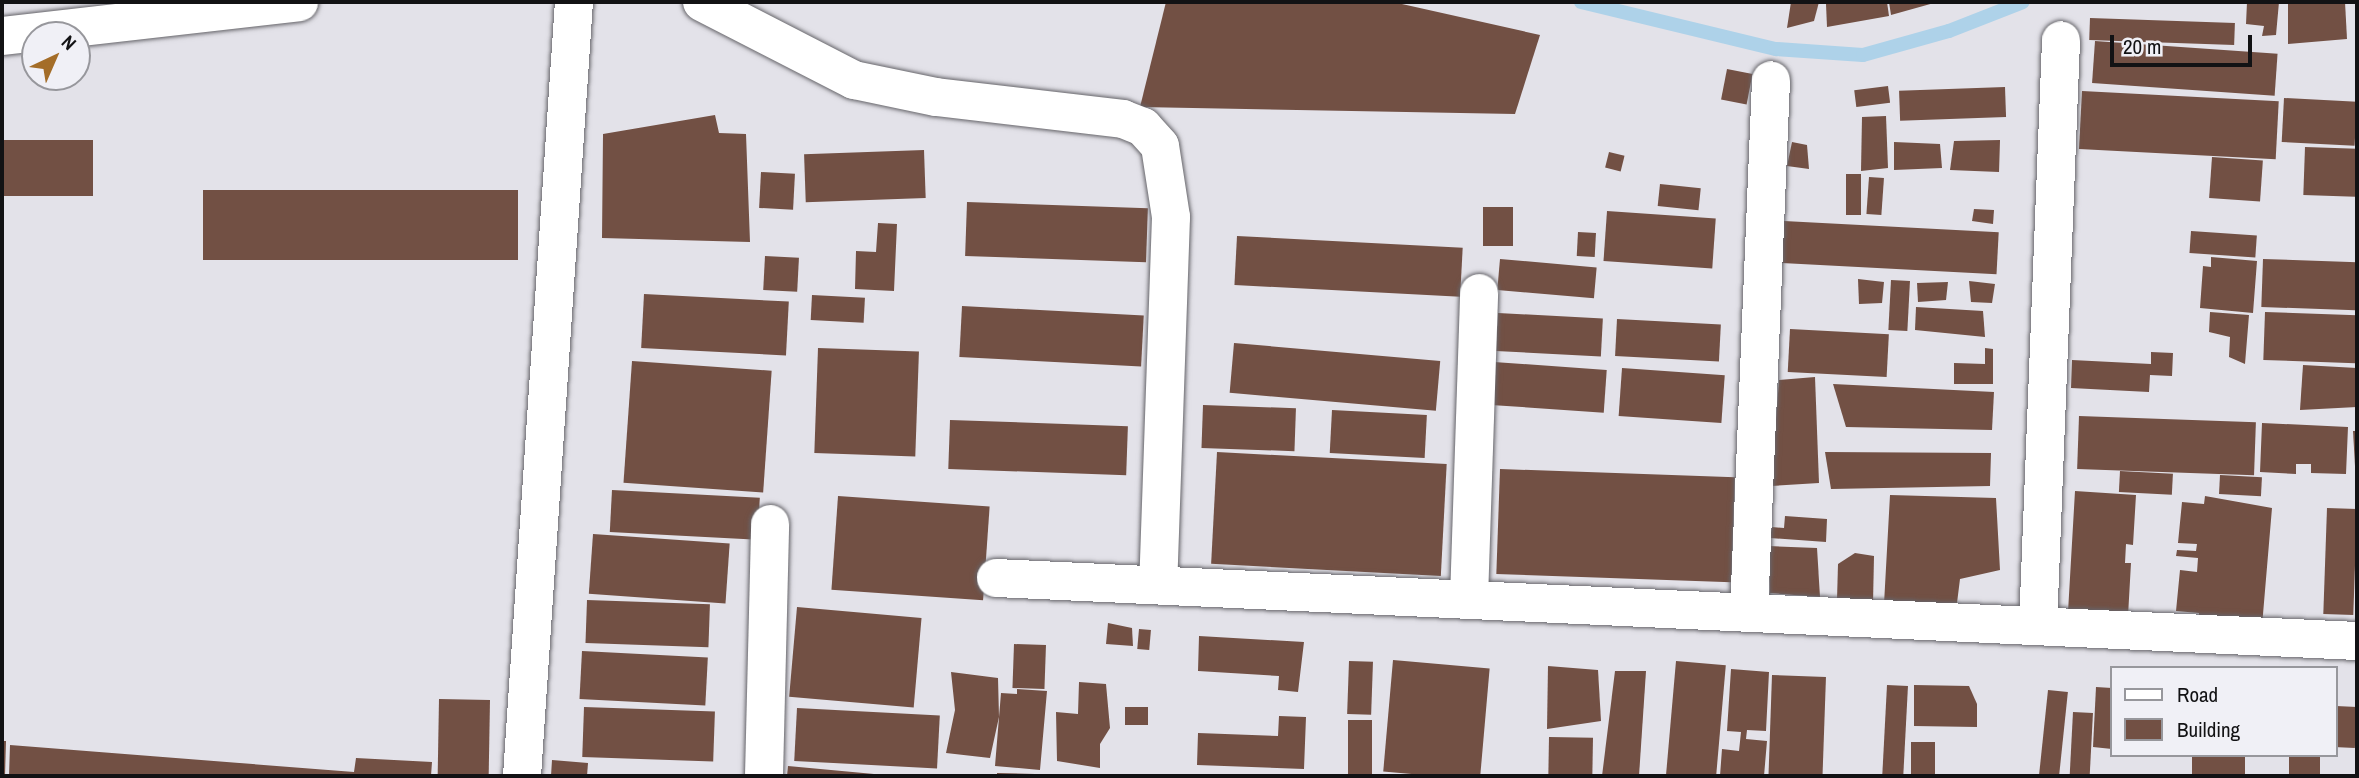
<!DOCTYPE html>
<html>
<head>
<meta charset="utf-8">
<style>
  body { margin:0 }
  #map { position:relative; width:2359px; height:778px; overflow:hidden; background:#e3e2e9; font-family:"Archivo Narrow",sans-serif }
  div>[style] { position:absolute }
  .stream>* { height:14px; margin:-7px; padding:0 7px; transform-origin:7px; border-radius:7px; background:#aed2e9 }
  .building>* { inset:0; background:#725044; transform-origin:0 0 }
  .roads { filter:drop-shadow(0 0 2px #66656a) drop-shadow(0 0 2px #66656a) }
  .street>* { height:38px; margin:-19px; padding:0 19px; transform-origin:19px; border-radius:19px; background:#fff }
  span { translate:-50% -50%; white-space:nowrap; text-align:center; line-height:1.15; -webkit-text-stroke:7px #f0f0f6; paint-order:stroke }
  .frame { position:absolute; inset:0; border:4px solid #121214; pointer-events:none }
  .legend { position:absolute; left:2110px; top:666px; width:228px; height:91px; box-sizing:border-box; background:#f0f0f6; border:2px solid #97979c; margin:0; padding:9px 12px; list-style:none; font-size:21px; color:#121214 }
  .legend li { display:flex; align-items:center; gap:14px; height:35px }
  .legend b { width:35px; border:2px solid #97979c }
  .north { position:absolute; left:21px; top:21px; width:70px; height:70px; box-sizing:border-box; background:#f0f0f6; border:2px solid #97979c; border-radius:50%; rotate:44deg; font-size:19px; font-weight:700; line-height:28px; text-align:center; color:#121214 }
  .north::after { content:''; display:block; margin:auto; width:24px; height:32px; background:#a46d28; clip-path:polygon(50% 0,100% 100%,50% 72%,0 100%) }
  .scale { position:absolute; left:2110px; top:35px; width:142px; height:32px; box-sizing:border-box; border:4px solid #121214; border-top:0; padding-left:9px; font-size:21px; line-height:24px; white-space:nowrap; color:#121214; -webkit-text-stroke:5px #f0f0f6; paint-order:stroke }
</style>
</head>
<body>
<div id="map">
  <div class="stream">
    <div style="left:1581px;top:2px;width:201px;rotate:13.6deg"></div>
    <div style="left:1776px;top:49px;width:87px;rotate:3.9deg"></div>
    <div style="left:1863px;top:55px;width:89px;rotate:-15.6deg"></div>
    <div style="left:1949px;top:31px;width:79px;rotate:-21.4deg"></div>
  </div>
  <div class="building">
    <div style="clip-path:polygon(1166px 2px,1393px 2px,1540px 35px,1515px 114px,1140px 107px)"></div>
    <div style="clip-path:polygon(1791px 2px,1819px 2px,1814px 21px,1787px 28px)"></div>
    <div style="clip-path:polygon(1887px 2px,1889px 16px,1827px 27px,1826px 4px)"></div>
    <div style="clip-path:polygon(1889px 2px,1934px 2px,1934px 3px,1891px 15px)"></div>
    <div style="clip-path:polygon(2247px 2px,2279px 2px,2276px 35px,2262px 36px,2264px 26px,2246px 24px)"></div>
    <div style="clip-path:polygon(2288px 2px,2345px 2px,2347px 39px,2288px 44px)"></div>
    <div style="left:2090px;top:18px;width:145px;height:22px;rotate:2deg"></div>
    <div style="left:2095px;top:41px;width:183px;height:42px;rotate:4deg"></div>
    <div style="left:1727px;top:69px;width:26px;height:31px;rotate:11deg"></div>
    <div style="left:1888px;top:86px;width:17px;height:34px;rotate:83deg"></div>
    <div style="left:2005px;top:87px;width:30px;height:106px;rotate:88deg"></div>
    <div style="left:2082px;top:91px;width:197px;height:58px;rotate:3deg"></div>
    <div style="left:2284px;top:98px;width:73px;height:44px;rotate:3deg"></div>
    <div style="clip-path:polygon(715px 115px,719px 133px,746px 134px,750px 242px,602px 238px,603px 134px)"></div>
    <div style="clip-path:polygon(1886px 116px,1888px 168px,1861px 171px,1862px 117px)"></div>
    <div style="left:93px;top:140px;width:56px;height:92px;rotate:90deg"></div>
    <div style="clip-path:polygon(2000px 140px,1999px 172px,1950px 170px,1954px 141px)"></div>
    <div style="clip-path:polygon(1792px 142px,1807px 145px,1809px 169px,1787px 166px)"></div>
    <div style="clip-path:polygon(1894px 142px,1940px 144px,1942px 168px,1894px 170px)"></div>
    <div style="left:2305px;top:147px;width:52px;height:48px;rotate:2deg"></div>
    <div style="left:924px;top:150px;width:48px;height:120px;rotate:88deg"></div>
    <div style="left:1609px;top:152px;width:16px;height:16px;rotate:14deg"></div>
    <div style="left:2212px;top:157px;width:51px;height:41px;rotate:4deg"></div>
    <div style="left:761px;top:172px;width:34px;height:36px;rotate:3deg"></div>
    <div style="left:1846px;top:174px;width:15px;height:41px"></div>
    <div style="left:1869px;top:177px;width:15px;height:37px;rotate:4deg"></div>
    <div style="left:1660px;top:184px;width:41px;height:22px;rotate:6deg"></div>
    <div style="left:203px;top:190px;width:315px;height:70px"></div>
    <div style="left:967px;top:202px;width:181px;height:54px;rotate:2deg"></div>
    <div style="left:1483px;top:207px;width:30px;height:39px"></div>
    <div style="clip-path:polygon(1974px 209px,1994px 210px,1993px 224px,1972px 221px)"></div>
    <div style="left:1607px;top:211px;width:109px;height:50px;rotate:4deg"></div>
    <div style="left:1784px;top:221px;width:215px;height:42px;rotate:3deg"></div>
    <div style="clip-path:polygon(878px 223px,897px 224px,894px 291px,855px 289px,856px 251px,876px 252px)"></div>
    <div style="left:2191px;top:231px;width:66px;height:22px;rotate:4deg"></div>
    <div style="left:1578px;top:232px;width:18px;height:24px;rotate:3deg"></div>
    <div style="left:1237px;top:236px;width:226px;height:49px;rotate:3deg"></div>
    <div style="left:765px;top:256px;width:34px;height:34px;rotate:3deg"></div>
    <div style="clip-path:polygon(2211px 257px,2257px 261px,2253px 313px,2200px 308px,2203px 266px,2211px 267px)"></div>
    <div style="left:1500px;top:259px;width:97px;height:31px;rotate:5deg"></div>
    <div style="left:2263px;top:259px;width:94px;height:48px;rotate:2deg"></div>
    <div style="clip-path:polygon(1858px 279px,1884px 282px,1882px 303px,1859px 304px)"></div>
    <div style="left:1891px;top:280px;width:19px;height:50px;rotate:3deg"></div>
    <div style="clip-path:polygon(1969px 281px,1995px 284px,1992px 303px,1971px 302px)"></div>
    <div style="clip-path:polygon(1948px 282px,1946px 300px,1918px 302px,1917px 283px)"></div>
    <div style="left:644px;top:294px;width:145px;height:54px;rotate:3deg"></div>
    <div style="left:812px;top:295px;width:53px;height:25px;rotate:3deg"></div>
    <div style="left:962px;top:306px;width:182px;height:51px;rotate:3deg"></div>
    <div style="clip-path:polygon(1916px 307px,1983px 311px,1985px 337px,1915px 330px)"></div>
    <div style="clip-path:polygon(2210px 312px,2249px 315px,2245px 364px,2229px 357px,2230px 337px,2209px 332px)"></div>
    <div style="left:2265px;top:312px;width:92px;height:48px;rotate:2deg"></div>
    <div style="left:1498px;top:313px;width:105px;height:38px;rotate:3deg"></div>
    <div style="left:1617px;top:319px;width:104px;height:37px;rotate:3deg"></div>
    <div style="left:1790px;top:329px;width:99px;height:43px;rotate:3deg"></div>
    <div style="left:1234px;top:343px;width:207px;height:50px;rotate:5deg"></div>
    <div style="left:818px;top:348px;width:101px;height:105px;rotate:2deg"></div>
    <div style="clip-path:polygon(1985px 348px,1993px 349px,1993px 384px,1954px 384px,1954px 363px,1985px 364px)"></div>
    <div style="clip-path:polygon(2151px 352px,2173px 353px,2172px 376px,2150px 375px,2149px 392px,2071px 388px,2072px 360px,2151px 364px)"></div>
    <div style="left:632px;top:361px;width:140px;height:122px;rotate:4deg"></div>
    <div style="left:1494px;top:362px;width:113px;height:43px;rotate:4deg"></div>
    <div style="clip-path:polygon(2303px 365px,2357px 368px,2357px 407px,2300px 410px)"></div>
    <div style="left:1622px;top:368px;width:103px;height:48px;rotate:4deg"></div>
    <div style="clip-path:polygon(1815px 377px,1819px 483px,1771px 486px,1779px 380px)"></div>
    <div style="clip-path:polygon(1833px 384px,1994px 392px,1992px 430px,1846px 427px)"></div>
    <div style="left:1203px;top:405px;width:93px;height:43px;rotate:2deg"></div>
    <div style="left:1332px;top:410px;width:95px;height:43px;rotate:3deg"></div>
    <div style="left:2079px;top:416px;width:177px;height:53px;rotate:2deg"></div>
    <div style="left:950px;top:420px;width:178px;height:49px;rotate:2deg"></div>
    <div style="clip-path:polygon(2262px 423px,2348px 427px,2346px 474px,2311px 473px,2311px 464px,2296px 464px,2296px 474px,2260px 472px)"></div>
    <div style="clip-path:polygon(2353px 431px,2357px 431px,2357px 466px,2355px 466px)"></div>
    <div style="left:1217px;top:452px;width:230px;height:112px;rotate:3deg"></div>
    <div style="clip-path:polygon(1825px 452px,1991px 453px,1990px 486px,1831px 489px)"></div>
    <div style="left:1500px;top:469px;width:235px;height:105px;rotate:2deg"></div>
    <div style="left:2120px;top:471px;width:53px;height:21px;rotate:3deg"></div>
    <div style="left:2220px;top:475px;width:42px;height:19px;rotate:3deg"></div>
    <div style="left:612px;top:490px;width:148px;height:42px;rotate:3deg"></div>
    <div style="clip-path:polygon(2075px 491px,2136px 495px,2133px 545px,2126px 544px,2125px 563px,2131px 563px,2128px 616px,2068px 612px)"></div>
    <div style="clip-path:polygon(1890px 495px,1996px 498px,2000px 570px,1960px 579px,1957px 603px,1884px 604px)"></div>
    <div style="left:838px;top:496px;width:152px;height:94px;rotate:4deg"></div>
    <div style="clip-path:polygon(2205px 496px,2272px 508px,2262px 626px,2199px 620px,2199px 613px,2176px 611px,2180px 570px,2197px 572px,2198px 558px,2176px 556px,2177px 550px,2196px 551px,2197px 544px,2178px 543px,2182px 502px,2204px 504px)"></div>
    <div style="left:2327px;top:508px;width:30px;height:106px;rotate:2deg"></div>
    <div style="clip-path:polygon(1785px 516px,1827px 519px,1826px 542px,1770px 538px,1772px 527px,1784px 528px)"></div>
    <div style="left:593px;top:534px;width:137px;height:60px;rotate:4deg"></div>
    <div style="clip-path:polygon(1769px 546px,1817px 548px,1820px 597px,1770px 593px)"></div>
    <div style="clip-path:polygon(1855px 553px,1874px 556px,1873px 603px,1837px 600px,1838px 564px)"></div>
    <div style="left:587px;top:600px;width:123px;height:43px;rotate:2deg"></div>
    <div style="left:797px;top:607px;width:125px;height:90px;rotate:5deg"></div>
    <div style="clip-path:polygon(1108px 623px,1132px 628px,1133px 646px,1106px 644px)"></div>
    <div style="left:1139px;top:629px;width:12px;height:20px;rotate:5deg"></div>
    <div style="clip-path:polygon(1199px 636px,1304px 642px,1298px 692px,1278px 690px,1279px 676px,1198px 671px)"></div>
    <div style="left:1014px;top:644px;width:32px;height:44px;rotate:2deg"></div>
    <div style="left:582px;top:651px;width:126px;height:48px;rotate:3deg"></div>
    <div style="left:1393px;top:660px;width:97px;height:112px;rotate:5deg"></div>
    <div style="left:1349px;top:661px;width:24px;height:53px;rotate:2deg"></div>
    <div style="left:1676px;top:661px;width:50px;height:115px;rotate:5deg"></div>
    <div style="clip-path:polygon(1548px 666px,1598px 670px,1601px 721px,1547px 729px)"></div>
    <div style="clip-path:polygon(1731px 669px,1769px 672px,1766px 731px,1747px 730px,1746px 739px,1767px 741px,1764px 776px,1720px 776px,1722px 749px,1739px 751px,1741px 732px,1727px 731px)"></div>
    <div style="clip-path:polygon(1615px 671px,1646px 671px,1639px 776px,1602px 776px)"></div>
    <div style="clip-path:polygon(951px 672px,998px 678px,999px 717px,990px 758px,946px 753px,955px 710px)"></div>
    <div style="left:1772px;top:675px;width:54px;height:101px;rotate:2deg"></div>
    <div style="clip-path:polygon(1079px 682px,1106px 684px,1110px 728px,1100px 744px,1100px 768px,1057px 761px,1056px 712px,1078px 714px)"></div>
    <div style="left:1887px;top:685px;width:21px;height:91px;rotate:3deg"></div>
    <div style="clip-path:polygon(1914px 685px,1969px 686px,1977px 704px,1977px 727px,1914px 726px)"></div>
    <div style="clip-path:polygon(2096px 687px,2112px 688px,2112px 749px,2093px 747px)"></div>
    <div style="clip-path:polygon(1017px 689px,1047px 691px,1040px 770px,995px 766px,1001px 693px,1017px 694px)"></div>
    <div style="left:2048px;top:690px;width:20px;height:86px;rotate:6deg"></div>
    <div style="left:439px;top:699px;width:51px;height:77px;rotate:1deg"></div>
    <div style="left:2336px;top:706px;width:21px;height:41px;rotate:3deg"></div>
    <div style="left:584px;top:707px;width:131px;height:50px;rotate:2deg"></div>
    <div style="left:1125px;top:707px;width:23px;height:18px"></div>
    <div style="left:797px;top:708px;width:143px;height:53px;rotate:3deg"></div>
    <div style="left:2073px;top:712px;width:20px;height:64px;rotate:3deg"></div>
    <div style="clip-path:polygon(1279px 716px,1306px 717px,1304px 769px,1197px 765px,1198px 733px,1278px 736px)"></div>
    <div style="left:1348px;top:720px;width:24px;height:55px"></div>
    <div style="left:1549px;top:737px;width:44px;height:39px;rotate:1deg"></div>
    <div style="clip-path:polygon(2px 741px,6px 741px,5px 776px,2px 776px)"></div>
    <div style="left:1911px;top:742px;width:24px;height:34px"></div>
    <div style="clip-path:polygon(10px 745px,354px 772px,356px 758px,432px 762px,431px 776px,9px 776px)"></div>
    <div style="left:2192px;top:755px;width:53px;height:21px"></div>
    <div style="left:2289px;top:755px;width:31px;height:21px"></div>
    <div style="clip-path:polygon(552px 760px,588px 763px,587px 776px,551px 776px)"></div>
    <div style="clip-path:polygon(788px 766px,874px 774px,874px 776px,787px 776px)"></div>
    <div style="clip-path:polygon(997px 773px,1035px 774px,1035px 776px,997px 776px)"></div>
  </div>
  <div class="roads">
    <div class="street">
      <div style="left:702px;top:2px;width:171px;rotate:27.2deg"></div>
      <div style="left:854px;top:80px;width:84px;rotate:11.7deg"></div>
      <div style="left:936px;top:97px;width:188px;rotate:6.7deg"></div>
      <div style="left:1123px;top:119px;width:22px;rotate:22deg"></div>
      <div style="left:1143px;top:127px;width:25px;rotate:48deg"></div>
      <div style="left:1160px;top:146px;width:72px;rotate:81.2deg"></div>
      <div style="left:1171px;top:217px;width:368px;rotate:92deg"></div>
      <div style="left:2px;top:36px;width:299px;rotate:-6.5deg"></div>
      <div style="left:996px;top:578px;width:1362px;rotate:2.65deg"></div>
      <div style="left:1469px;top:599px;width:306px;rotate:-88.1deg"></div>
      <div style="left:1749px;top:612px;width:532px;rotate:-87.63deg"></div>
      <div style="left:2038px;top:626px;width:586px;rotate:-87.75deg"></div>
      <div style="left:522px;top:776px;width:776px;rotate:-86.16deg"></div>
      <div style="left:764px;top:776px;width:252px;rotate:-88.6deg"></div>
    </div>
  </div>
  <div class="frame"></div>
  <ul class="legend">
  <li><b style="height:9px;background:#fff"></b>Road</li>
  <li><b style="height:19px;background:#725044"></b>Building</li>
  </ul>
  <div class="north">N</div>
  <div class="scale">20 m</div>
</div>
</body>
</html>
